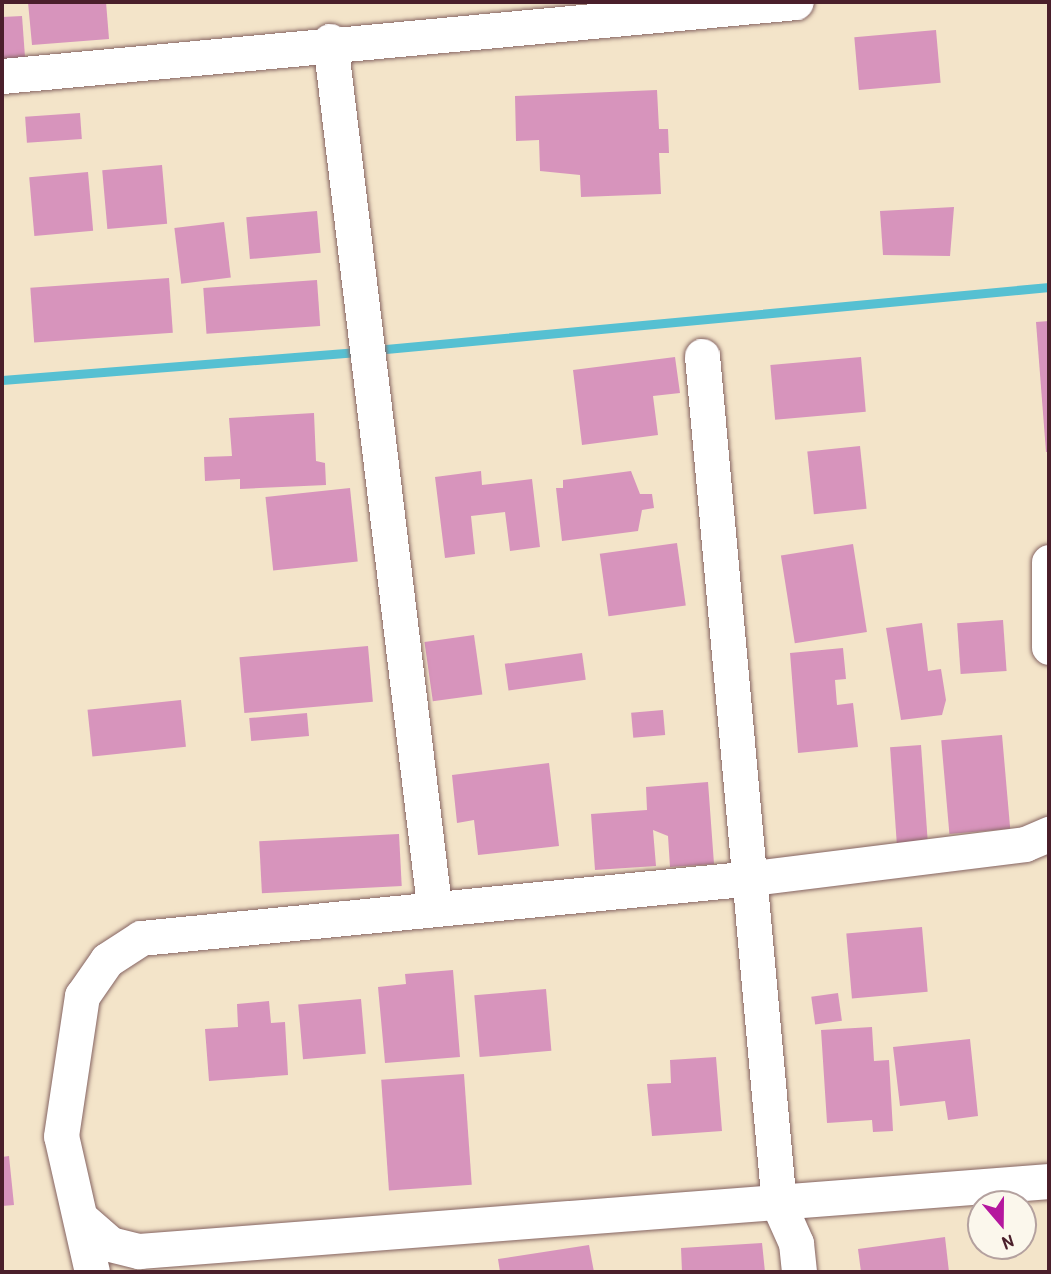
<!DOCTYPE html>
<html>
<head>
<meta charset="utf-8">
<style>
  body { margin:0 }
  #map { position:relative; width:1051px; height:1274px; overflow:hidden; background:#f3e4c9; font-family:"Patrick Hand",sans-serif }
  div>[style] { position:absolute }
  .stream>* { height:9px; margin:-4.5px; padding:0 4.5px; transform-origin:4.5px; border-radius:4.5px; background:#56c0d2 }
  .building>* { inset:0; background:#d794bc; transform-origin:0 0 }
  .roads { filter:drop-shadow(0 0 2px #856462) drop-shadow(0 0 2px #856462) }
  .minor>* { height:35px; margin:-17.5px; padding:0 17.5px; transform-origin:17.5px; border-radius:17.5px; background:#fff }
  span { translate:-50% -50%; white-space:nowrap; text-align:center; line-height:1.15; -webkit-text-stroke:6px #fbf7ec; paint-order:stroke }
  .frame { position:absolute; inset:0; border:4px solid #4a1f2b; pointer-events:none }
  .north { position:absolute; left:967px; top:1190px; width:70px; height:70px; box-sizing:border-box; background:#fbf7ec; border:2px solid #b4a19f; border-radius:50%; rotate:160deg; font-size:19px; font-weight:700; line-height:28px; text-align:center; color:#4a1f2b }
  .north::after { content:''; display:block; margin:auto; width:24px; height:32px; background:#b5179e; clip-path:polygon(50% 0,100% 100%,50% 72%,0 100%) }
</style>
</head>
<body>
<div id="map">
  <div class="stream">
    <div style="left:375px;top:350px;width:677px;rotate:-5.34deg"></div>
    <div style="left:2px;top:380px;width:360px;rotate:-4.5deg"></div>
  </div>
  <div class="building">
    <div style="clip-path:polygon(28px 2px,106px 2px,109px 39px,32px 45px)"></div>
    <div style="clip-path:polygon(22px 16px,25px 57px,2px 59px,2px 17px)"></div>
    <div style="left:936px;top:30px;width:53px;height:82px;rotate:85deg"></div>
    <div style="clip-path:polygon(657px 90px,659px 129px,668px 129px,669px 153px,659px 153px,661px 194px,581px 197px,580px 175px,540px 171px,539px 140px,516px 141px,515px 96px)"></div>
    <div style="left:80px;top:113px;width:26px;height:55px;rotate:86deg"></div>
    <div style="left:162px;top:165px;width:59px;height:60px;rotate:85deg"></div>
    <div style="left:88px;top:172px;width:59px;height:59px;rotate:85deg"></div>
    <div style="clip-path:polygon(954px 207px,950px 256px,883px 255px,880px 211px)"></div>
    <div style="left:317px;top:211px;width:42px;height:71px;rotate:85deg"></div>
    <div style="left:224px;top:222px;width:56px;height:50px;rotate:83deg"></div>
    <div style="left:169px;top:278px;width:55px;height:139px;rotate:86deg"></div>
    <div style="left:317px;top:280px;width:46px;height:114px;rotate:86deg"></div>
    <div style="clip-path:polygon(1049px 321px,1049px 452px,1046px 452px,1036px 322px)"></div>
    <div style="clip-path:polygon(675px 357px,680px 393px,653px 396px,658px 435px,582px 445px,573px 370px)"></div>
    <div style="left:861px;top:357px;width:55px;height:91px;rotate:85deg"></div>
    <div style="clip-path:polygon(314px 413px,316px 461px,325px 463px,326px 485px,240px 489px,240px 479px,205px 481px,204px 457px,232px 456px,229px 418px)"></div>
    <div style="left:860px;top:446px;width:63px;height:53px;rotate:84deg"></div>
    <div style="clip-path:polygon(481px 471px,482px 485px,532px 479px,540px 547px,510px 551px,505px 512px,471px 516px,475px 554px,445px 558px,435px 477px)"></div>
    <div style="clip-path:polygon(631px 471px,640px 494px,652px 494px,654px 508px,642px 510px,638px 531px,562px 541px,556px 488px,563px 488px,563px 480px)"></div>
    <div style="left:350px;top:488px;width:74px;height:85px;rotate:84deg"></div>
    <div style="left:677px;top:543px;width:63px;height:78px;rotate:82deg"></div>
    <div style="left:853px;top:544px;width:89px;height:73px;rotate:81deg"></div>
    <div style="left:1003px;top:620px;width:51px;height:46px;rotate:86deg"></div>
    <div style="clip-path:polygon(922px 623px,928px 671px,941px 669px,946px 700px,942px 715px,901px 720px,886px 628px)"></div>
    <div style="left:474px;top:635px;width:60px;height:50px;rotate:82deg"></div>
    <div style="left:368px;top:646px;width:56px;height:129px;rotate:85deg"></div>
    <div style="clip-path:polygon(843px 648px,846px 679px,835px 680px,837px 705px,853px 703px,858px 747px,798px 753px,790px 653px)"></div>
    <div style="left:582px;top:653px;width:27px;height:78px;rotate:82deg"></div>
    <div style="left:181px;top:700px;width:47px;height:94px;rotate:84deg"></div>
    <div style="left:663px;top:710px;width:25px;height:32px;rotate:85deg"></div>
    <div style="left:307px;top:713px;width:23px;height:58px;rotate:85deg"></div>
    <div style="left:1002px;top:735px;width:94px;height:61px;rotate:85deg"></div>
    <div style="left:921px;top:745px;width:96px;height:31px;rotate:86deg"></div>
    <div style="clip-path:polygon(549px 763px,559px 846px,478px 855px,474px 820px,457px 823px,452px 775px)"></div>
    <div style="clip-path:polygon(708px 782px,714px 864px,670px 867px,668px 836px,653px 830px,656px 866px,595px 870px,591px 814px,647px 810px,646px 787px)"></div>
    <div style="left:399px;top:834px;width:52px;height:140px;rotate:87deg"></div>
    <div style="left:922px;top:927px;width:65px;height:76px;rotate:85deg"></div>
    <div style="clip-path:polygon(453px 970px,460px 1057px,385px 1063px,378px 987px,406px 984px,405px 974px)"></div>
    <div style="left:546px;top:989px;width:62px;height:72px;rotate:85deg"></div>
    <div style="left:838px;top:993px;width:28px;height:27px;rotate:82deg"></div>
    <div style="left:361px;top:999px;width:55px;height:63px;rotate:85deg"></div>
    <div style="clip-path:polygon(269px 1001px,271px 1023px,285px 1022px,288px 1075px,209px 1081px,205px 1029px,238px 1027px,237px 1004px)"></div>
    <div style="clip-path:polygon(872px 1027px,874px 1061px,889px 1060px,893px 1131px,873px 1132px,872px 1120px,827px 1123px,821px 1030px)"></div>
    <div style="clip-path:polygon(970px 1039px,978px 1116px,948px 1120px,945px 1101px,900px 1106px,893px 1047px)"></div>
    <div style="clip-path:polygon(716px 1057px,722px 1131px,652px 1136px,647px 1084px,671px 1083px,670px 1060px)"></div>
    <div style="left:464px;top:1074px;width:111px;height:83px;rotate:86deg"></div>
    <div style="clip-path:polygon(9px 1156px,14px 1205px,2px 1206px,2px 1157px)"></div>
    <div style="clip-path:polygon(945px 1237px,949px 1272px,861px 1272px,858px 1249px)"></div>
    <div style="clip-path:polygon(762px 1243px,765px 1272px,682px 1272px,681px 1248px)"></div>
    <div style="clip-path:polygon(589px 1245px,594px 1272px,500px 1272px,498px 1259px)"></div>
  </div>
  <div class="roads">
    <div class="minor">
      <div style="left:330px;top:41px;width:871px;rotate:83.14deg"></div>
      <div style="left:2px;top:76px;width:797px;rotate:-5.32deg"></div>
      <div style="left:702px;top:356px;width:852px;rotate:84.82deg"></div>
      <div style="left:779px;top:1205px;width:42px;rotate:65.9deg"></div>
      <div style="left:796px;top:1243px;width:29px;rotate:84deg"></div>
      <div style="left:1049px;top:562px;width:85px;rotate:90deg"></div>
      <div style="left:84px;top:1221px;width:35px;rotate:41deg"></div>
      <div style="left:110px;top:1244px;width:30px;rotate:14deg"></div>
      <div style="left:139px;top:1251px;width:913px;rotate:-4.4deg"></div>
      <div style="left:92px;top:1272px;width:139px;rotate:-102.8deg"></div>
      <div style="left:61px;top:1136px;width:142px;rotate:-81.5deg"></div>
      <div style="left:82px;top:996px;width:44px;rotate:-55.2deg"></div>
      <div style="left:107px;top:960px;width:40px;rotate:-32.9deg"></div>
      <div style="left:141px;top:938px;width:615px;rotate:-5.6deg"></div>
      <div style="left:753px;top:878px;width:274px;rotate:-7.1deg"></div>
      <div style="left:1025px;top:844px;width:26px;rotate:-23deg"></div>
    </div>
  </div>
  <div class="frame"></div>
  <div class="north">N</div>
</div>
</body>
</html>
